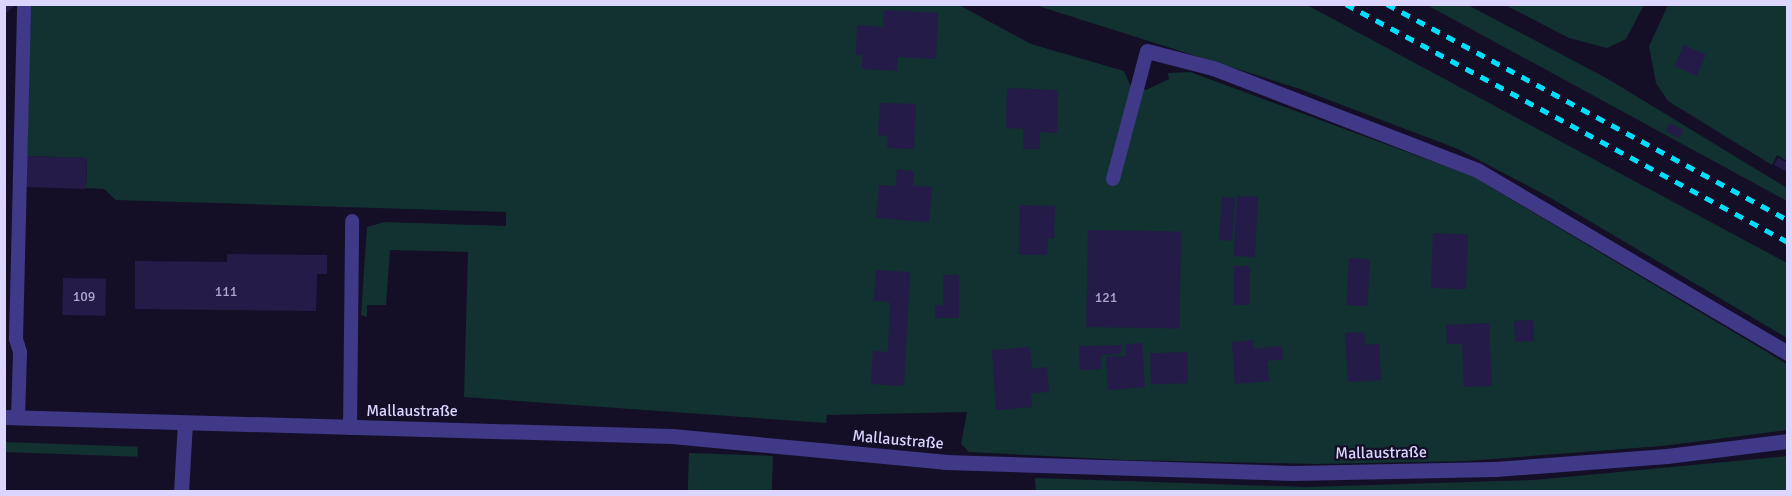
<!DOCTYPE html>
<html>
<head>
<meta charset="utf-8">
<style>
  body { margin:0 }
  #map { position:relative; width:1792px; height:496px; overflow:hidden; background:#140f27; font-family:Signika,sans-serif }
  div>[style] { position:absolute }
  .green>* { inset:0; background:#123131; transform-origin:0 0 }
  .building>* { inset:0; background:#251b48; transform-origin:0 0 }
  .service>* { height:14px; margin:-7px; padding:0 7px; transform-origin:7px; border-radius:7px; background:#3f3987 }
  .minor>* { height:15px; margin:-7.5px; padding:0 7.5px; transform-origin:7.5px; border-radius:7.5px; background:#3f3987 }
  .tertiary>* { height:15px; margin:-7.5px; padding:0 7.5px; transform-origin:7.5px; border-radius:7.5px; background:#3f3987 }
  .rail>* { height:4.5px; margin-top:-2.25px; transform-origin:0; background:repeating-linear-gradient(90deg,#01dfff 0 9px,transparent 0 17px) }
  span { translate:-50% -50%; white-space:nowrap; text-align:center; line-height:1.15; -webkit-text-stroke:4.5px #140f27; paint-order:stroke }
  .number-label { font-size:14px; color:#aea6d1 }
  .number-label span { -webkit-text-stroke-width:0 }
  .street-label { font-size:16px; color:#dbd5ff }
  .frame { position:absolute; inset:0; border:6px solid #dbd5ff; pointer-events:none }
</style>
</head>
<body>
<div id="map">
  <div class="green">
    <div style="clip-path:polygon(31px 5px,959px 5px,1031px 44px,1124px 71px,1131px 87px,1146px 90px,1169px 79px,1168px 73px,1190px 72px,1472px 176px,1787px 364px,1787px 430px,1662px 446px,1466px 461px,1316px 464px,1126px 460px,969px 452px,961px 444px,967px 412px,827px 415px,826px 423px,464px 397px,468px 252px,390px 250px,386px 305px,367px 305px,367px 317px,361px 315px,367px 227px,385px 222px,506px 226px,506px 212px,116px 200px,104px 189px,86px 188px,87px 158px,27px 156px)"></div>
    <div style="clip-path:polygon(1035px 5px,1307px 5px,1787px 263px,1787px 338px,1549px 197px,1458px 149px,1300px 89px)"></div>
    <div style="clip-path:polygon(1427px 5px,1468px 5px,1608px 79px,1787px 188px,1787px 201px)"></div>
    <div style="clip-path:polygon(1505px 5px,1644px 5px,1626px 39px,1607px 48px,1569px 38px)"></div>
    <div style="clip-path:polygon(1668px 5px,1787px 5px,1787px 161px,1777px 155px,1772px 165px,1668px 101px,1656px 83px,1649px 46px)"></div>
    <div style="left:5px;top:442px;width:133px;height:10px;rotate:2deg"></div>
    <div style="left:689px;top:453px;width:84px;height:38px;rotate:2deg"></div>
    <div style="clip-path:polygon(1788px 456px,1787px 492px,1036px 492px,1035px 478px,1305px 487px,1534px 480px)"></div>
  </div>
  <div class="building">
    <div style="clip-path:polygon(4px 4px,16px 4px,4px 15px)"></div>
    <div style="clip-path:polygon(884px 10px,938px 13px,936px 59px,898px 57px,897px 71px,862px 69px,862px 55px,856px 55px,857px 25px,883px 27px)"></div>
    <div style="left:1684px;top:45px;width:24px;height:23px;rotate:24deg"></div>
    <div style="clip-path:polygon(1007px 88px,1058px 90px,1057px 133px,1040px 132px,1040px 149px,1023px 149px,1023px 129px,1006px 128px)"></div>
    <div style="clip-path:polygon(880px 103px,916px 104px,914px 149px,887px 148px,888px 136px,878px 135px)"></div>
    <div style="left:1670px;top:123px;width:15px;height:9px;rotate:28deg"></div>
    <div style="left:27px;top:156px;width:60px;height:31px;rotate:2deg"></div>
    <div style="clip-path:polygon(1778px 158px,1788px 163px,1788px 172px,1774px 165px)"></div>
    <div style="clip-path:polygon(897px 169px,914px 171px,913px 186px,932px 187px,929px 222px,876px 218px,879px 185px,896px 186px)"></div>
    <div style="left:1237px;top:196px;width:21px;height:60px;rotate:3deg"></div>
    <div style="left:1222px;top:197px;width:13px;height:43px;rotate:4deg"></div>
    <div style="clip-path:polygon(1020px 205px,1055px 206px,1054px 239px,1048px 238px,1047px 255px,1019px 255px)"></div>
    <div style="left:1088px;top:230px;width:93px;height:97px;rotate:1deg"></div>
    <div style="left:1433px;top:233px;width:35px;height:55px;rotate:2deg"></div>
    <div style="clip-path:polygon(227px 254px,327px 255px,327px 274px,317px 274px,316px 311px,135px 309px,135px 261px,227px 262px)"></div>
    <div style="left:1349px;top:258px;width:21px;height:47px;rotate:3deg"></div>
    <div style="left:1234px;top:266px;width:16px;height:39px"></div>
    <div style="clip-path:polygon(876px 270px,910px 272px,904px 386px,871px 384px,873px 351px,888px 352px,890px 302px,874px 301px)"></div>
    <div style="clip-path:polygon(943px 275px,959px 275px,959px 318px,935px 318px,935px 305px,943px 305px)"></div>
    <div style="left:63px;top:278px;width:43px;height:37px;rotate:1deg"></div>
    <div style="left:1533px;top:320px;width:21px;height:19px;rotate:87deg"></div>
    <div style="clip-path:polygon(1489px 323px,1492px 386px,1464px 387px,1462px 344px,1447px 344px,1446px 325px)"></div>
    <div style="clip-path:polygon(1364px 332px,1365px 345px,1379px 344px,1381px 380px,1348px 382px,1345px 333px)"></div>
    <div style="clip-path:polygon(1253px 340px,1253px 349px,1282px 346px,1283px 359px,1267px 361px,1269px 381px,1235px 384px,1232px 342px)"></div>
    <div style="clip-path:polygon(1142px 343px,1145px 387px,1108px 390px,1106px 357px,1126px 356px,1126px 344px)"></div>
    <div style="clip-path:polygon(1121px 345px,1121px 354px,1101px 355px,1101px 369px,1080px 370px,1079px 346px)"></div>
    <div style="clip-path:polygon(1030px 347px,1032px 369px,1047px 367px,1049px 392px,1031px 393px,1032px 407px,996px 410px,992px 350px)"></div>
    <div style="left:1187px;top:352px;width:31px;height:37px;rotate:88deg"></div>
  </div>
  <div class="service">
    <div style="left:1113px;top:179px;width:132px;rotate:-75.1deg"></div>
    <div style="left:18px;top:417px;width:65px;rotate:-88.2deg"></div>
    <div style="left:20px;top:352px;width:14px;rotate:-107deg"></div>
    <div style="left:16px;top:339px;width:335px;rotate:-88.6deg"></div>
    <div style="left:350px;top:428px;width:207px;rotate:-89.4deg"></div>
  </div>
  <div class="minor">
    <div style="left:1147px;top:51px;width:68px;rotate:14.4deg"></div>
    <div style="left:1213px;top:68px;width:283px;rotate:21.1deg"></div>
    <div style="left:1477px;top:170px;width:361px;rotate:30.5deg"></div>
    <div style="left:181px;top:492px;width:69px;rotate:-86.7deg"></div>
  </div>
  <div class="tertiary">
    <div style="left:4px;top:417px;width:668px;rotate:1.63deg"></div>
    <div style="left:672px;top:436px;width:274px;rotate:5.4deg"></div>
    <div style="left:945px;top:462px;width:348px;rotate:1.8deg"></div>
    <div style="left:1293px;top:473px;width:202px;rotate:-1.1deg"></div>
    <div style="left:1495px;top:469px;width:172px;rotate:-4.3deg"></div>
    <div style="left:1667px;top:456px;width:122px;rotate:-7.1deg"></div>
  </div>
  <div class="rail">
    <div style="left:1346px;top:4px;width:502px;rotate:28.3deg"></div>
    <div style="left:1387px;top:4px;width:455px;rotate:28.3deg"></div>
  </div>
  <div class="number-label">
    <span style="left:226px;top:292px">111</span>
    <span style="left:84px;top:297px">109</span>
    <span style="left:1106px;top:298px">121</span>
  </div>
  <div class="street-label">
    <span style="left:412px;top:411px">Mallaustraße</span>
    <span style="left:898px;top:440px;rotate:5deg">Mallaustraße</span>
    <span style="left:1381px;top:453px;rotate:-1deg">Mallaustraße</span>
  </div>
  <div class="frame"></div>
</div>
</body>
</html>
